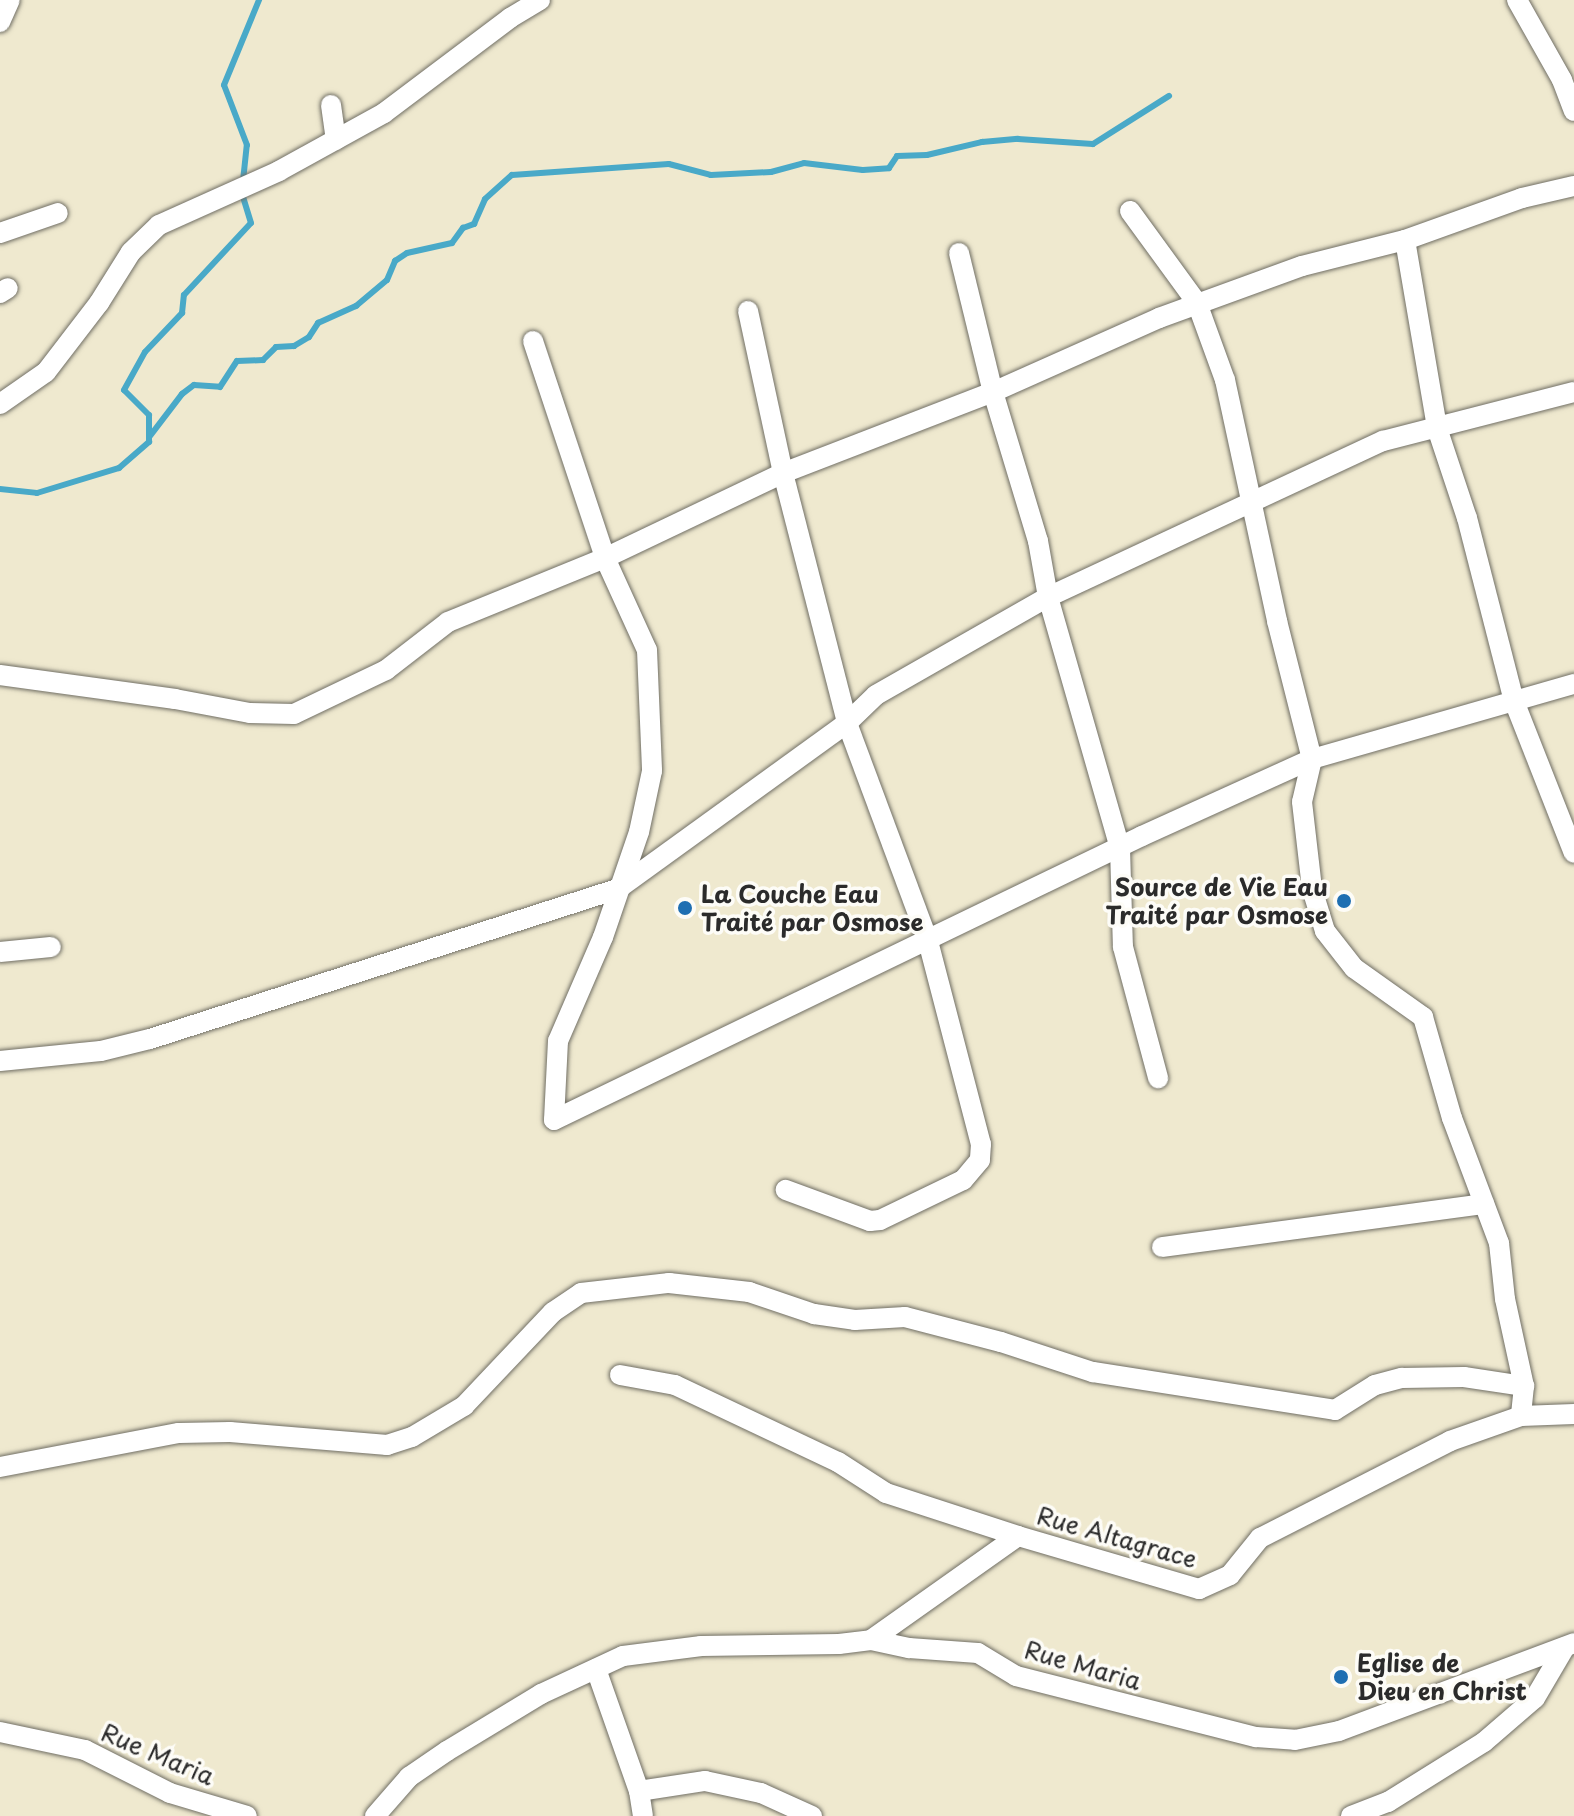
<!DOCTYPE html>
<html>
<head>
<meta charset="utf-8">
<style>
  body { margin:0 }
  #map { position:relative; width:1574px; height:1816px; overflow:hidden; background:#efe9cf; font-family:"Playpen Sans",sans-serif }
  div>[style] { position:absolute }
  .stream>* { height:6px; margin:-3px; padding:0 3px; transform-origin:3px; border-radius:3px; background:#49a9c8 }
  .roads { filter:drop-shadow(0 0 2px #706e64) drop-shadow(0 0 2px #706e64) }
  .minor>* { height:20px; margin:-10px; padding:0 10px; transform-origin:10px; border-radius:10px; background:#fff }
  .dots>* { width:22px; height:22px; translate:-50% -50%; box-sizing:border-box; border:4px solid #fdfcf7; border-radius:50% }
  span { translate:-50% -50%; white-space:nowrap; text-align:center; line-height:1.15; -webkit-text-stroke:7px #fdfcf7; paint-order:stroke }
  .poi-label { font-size:24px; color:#2b2b2b; font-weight:700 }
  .right { translate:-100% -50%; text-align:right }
  .left { translate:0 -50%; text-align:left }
  .street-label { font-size:24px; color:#2b2b2b }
</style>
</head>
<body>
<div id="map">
  <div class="stream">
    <div style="left:243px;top:181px;width:36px;rotate:-84deg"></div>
    <div style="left:247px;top:145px;width:64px;rotate:-111deg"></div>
    <div style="left:224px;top:85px;width:92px;rotate:-67.6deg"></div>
    <div style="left:150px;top:436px;width:53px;rotate:-52.7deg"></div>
    <div style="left:182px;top:394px;width:15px;rotate:-37deg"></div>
    <div style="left:194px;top:385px;width:26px;rotate:4deg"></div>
    <div style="left:220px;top:387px;width:31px;rotate:-57deg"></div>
    <div style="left:237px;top:361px;width:26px;rotate:-2deg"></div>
    <div style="left:263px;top:360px;width:18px;rotate:-45deg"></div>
    <div style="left:276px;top:347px;width:18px;rotate:-3deg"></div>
    <div style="left:294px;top:346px;width:17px;rotate:-31deg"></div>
    <div style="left:309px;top:337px;width:17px;rotate:-57deg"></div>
    <div style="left:318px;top:323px;width:42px;rotate:-24.1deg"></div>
    <div style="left:356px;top:306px;width:40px;rotate:-40deg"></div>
    <div style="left:387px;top:280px;width:21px;rotate:-67deg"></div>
    <div style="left:395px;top:261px;width:14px;rotate:-34deg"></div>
    <div style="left:407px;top:253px;width:46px;rotate:-12.5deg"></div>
    <div style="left:452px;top:243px;width:19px;rotate:-54deg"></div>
    <div style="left:463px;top:228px;width:12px;rotate:-20deg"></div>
    <div style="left:474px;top:224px;width:27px;rotate:-66deg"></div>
    <div style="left:485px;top:199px;width:36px;rotate:-42deg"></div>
    <div style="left:512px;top:175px;width:157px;rotate:-4deg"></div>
    <div style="left:669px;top:164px;width:43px;rotate:14.7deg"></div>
    <div style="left:711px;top:175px;width:60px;rotate:-2.9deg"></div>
    <div style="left:771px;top:172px;width:34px;rotate:-15deg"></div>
    <div style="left:804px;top:163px;width:59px;rotate:6.8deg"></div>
    <div style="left:863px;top:170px;width:26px;rotate:-4deg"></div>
    <div style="left:889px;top:168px;width:14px;rotate:-56deg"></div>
    <div style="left:897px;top:156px;width:30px;rotate:-2deg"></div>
    <div style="left:927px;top:155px;width:57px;rotate:-13.3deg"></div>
    <div style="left:982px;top:142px;width:36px;rotate:-5deg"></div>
    <div style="left:1018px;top:139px;width:75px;rotate:3.8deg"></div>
    <div style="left:1093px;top:144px;width:90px;rotate:-32.3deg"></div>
    <div style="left:0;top:489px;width:37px;rotate:6deg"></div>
    <div style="left:37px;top:493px;width:86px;rotate:-17deg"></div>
    <div style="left:119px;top:468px;width:40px;rotate:-41deg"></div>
    <div style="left:149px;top:442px;width:27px;rotate:-90deg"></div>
    <div style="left:149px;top:415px;width:35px;rotate:-135deg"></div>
    <div style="left:124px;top:390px;width:43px;rotate:-61.1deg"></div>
    <div style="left:145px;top:352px;width:54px;rotate:-46.5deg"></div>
    <div style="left:182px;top:313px;width:18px;rotate:-84deg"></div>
    <div style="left:184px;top:295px;width:98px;rotate:-47.1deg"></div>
    <div style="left:251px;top:223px;width:31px;rotate:-107deg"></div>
  </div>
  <div class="roads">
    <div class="minor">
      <div style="left:1517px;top:0;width:92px;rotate:60.6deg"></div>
      <div style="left:1562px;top:80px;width:33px;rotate:69deg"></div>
      <div style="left:0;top:22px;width:24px;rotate:-66deg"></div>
      <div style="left:331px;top:105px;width:35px;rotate:82deg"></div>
      <div style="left:1130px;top:211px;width:114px;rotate:53.9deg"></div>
      <div style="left:1197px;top:303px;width:82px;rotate:70deg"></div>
      <div style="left:1225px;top:380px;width:247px;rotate:77.8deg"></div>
      <div style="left:1277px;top:621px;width:142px;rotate:75.8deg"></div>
      <div style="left:1312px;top:759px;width:44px;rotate:103.1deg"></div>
      <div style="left:1302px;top:802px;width:88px;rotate:83.4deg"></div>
      <div style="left:1312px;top:889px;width:44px;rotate:72.8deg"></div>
      <div style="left:1325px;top:931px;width:47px;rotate:51.9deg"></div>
      <div style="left:1354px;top:968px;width:85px;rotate:35.4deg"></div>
      <div style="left:1423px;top:1017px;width:105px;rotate:74deg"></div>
      <div style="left:1452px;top:1118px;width:134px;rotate:69.4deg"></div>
      <div style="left:1499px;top:1243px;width:56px;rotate:83.9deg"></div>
      <div style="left:1505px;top:1299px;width:89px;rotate:77.7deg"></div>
      <div style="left:1524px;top:1386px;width:30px;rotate:96deg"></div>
      <div style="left:0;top:233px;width:61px;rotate:-19deg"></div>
      <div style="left:1405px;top:240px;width:191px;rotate:80.3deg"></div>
      <div style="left:1437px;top:428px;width:95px;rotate:71.6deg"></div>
      <div style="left:1467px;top:518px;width:189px;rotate:75.6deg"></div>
      <div style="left:1514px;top:701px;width:163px;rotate:68.5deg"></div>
      <div style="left:959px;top:253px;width:143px;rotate:76.3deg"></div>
      <div style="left:993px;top:392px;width:156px;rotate:73.2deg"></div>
      <div style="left:1038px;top:541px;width:57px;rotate:79.9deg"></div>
      <div style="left:1048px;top:597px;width:261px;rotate:74deg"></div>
      <div style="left:1120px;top:848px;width:99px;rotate:88.3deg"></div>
      <div style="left:1123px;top:947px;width:136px;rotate:75deg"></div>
      <div style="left:0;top:293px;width:9px;rotate:-32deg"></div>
      <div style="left:748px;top:311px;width:166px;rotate:77.8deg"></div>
      <div style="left:783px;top:473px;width:258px;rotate:75.6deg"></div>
      <div style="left:847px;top:723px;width:233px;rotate:69.6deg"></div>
      <div style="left:928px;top:941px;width:210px;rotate:75.4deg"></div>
      <div style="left:981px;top:1144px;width:16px;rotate:94deg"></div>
      <div style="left:980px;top:1160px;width:26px;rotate:130deg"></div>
      <div style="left:963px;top:1180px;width:92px;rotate:154.3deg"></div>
      <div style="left:880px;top:1220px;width:10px;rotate:174deg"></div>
      <div style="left:870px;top:1221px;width:90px;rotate:-159.7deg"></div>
      <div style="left:533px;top:341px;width:229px;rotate:71.6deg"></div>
      <div style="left:605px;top:558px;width:101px;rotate:65.5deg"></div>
      <div style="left:647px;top:650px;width:121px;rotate:87.6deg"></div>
      <div style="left:652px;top:771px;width:62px;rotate:102deg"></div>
      <div style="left:639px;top:832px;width:111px;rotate:108.9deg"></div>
      <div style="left:603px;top:937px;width:113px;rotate:113.4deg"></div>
      <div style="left:558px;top:1041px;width:79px;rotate:92.9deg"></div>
      <div style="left:554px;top:1120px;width:653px;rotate:-25.78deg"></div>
      <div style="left:1142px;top:836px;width:187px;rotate:-24.4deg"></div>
      <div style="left:1312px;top:759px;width:273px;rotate:-16deg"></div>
      <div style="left:0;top:404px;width:56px;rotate:-34.8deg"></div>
      <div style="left:46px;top:372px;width:87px;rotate:-52.5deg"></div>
      <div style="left:99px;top:303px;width:60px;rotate:-57.9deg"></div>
      <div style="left:131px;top:252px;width:39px;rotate:-44deg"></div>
      <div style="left:159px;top:225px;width:132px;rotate:-24.2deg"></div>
      <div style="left:279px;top:171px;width:120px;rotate:-28.9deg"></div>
      <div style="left:384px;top:113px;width:158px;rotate:-37deg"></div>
      <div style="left:510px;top:18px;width:35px;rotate:-31deg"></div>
      <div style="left:0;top:675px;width:177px;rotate:7.8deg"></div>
      <div style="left:175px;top:699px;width:76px;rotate:10.6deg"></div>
      <div style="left:250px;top:713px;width:44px;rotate:1.3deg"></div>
      <div style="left:294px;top:714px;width:102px;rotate:-25.6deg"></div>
      <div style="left:386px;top:670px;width:78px;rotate:-37.7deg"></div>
      <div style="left:448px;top:622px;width:170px;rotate:-22.2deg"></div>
      <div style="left:605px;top:558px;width:197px;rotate:-25.5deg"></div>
      <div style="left:783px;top:473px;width:225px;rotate:-21.1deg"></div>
      <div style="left:993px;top:392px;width:182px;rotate:-24deg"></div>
      <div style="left:1159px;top:318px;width:152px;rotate:-20deg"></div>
      <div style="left:1302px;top:266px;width:106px;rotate:-14.2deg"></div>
      <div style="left:1405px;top:240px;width:124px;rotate:-19.7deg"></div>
      <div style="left:1522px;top:198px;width:53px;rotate:-13deg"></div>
      <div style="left:0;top:952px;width:51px;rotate:-5.6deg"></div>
      <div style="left:0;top:1061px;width:101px;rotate:-5.7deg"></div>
      <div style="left:101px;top:1051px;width:50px;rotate:-13.8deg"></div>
      <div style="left:150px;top:1039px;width:493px;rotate:-17.8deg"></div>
      <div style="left:619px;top:888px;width:281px;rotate:-35.9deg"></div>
      <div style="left:847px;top:723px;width:40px;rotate:-44deg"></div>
      <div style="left:876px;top:695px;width:198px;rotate:-29.7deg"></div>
      <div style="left:1048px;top:597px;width:370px;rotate:-25deg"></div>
      <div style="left:1383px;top:441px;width:197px;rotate:-14.4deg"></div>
      <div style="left:1162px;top:1247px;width:325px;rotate:-7.6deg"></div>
      <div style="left:620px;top:1375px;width:56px;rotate:10.3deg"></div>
      <div style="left:675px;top:1385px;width:180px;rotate:25.3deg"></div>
      <div style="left:838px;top:1462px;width:57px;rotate:32.9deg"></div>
      <div style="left:886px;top:1493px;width:139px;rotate:18deg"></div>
      <div style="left:0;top:1467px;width:182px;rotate:-10.8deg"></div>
      <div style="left:179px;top:1433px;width:51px;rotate:-1.1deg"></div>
      <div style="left:230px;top:1432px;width:158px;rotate:4.7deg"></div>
      <div style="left:387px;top:1445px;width:26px;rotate:-18deg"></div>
      <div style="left:412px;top:1437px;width:61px;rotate:-30.8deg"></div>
      <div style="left:464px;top:1406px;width:129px;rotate:-46.6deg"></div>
      <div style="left:553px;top:1312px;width:34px;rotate:-34deg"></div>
      <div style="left:581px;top:1293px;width:89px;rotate:-6.5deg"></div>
      <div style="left:669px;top:1283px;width:81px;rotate:6.4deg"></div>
      <div style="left:749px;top:1292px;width:69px;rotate:18.7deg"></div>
      <div style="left:814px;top:1314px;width:41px;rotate:8.3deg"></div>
      <div style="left:855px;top:1320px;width:50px;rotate:-3.4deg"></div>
      <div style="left:905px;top:1317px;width:99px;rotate:14.6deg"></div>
      <div style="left:1001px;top:1342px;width:97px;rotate:18.1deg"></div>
      <div style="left:1093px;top:1372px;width:245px;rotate:8.9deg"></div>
      <div style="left:1335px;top:1410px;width:47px;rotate:-32deg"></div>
      <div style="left:1375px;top:1385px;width:28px;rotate:-15deg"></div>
      <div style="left:1402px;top:1378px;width:62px;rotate:-0.9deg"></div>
      <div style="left:1464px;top:1377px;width:61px;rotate:8.5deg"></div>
      <div style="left:871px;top:1640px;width:180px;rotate:-35.3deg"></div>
      <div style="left:1018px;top:1536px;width:189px;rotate:16.3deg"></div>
      <div style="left:1199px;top:1589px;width:34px;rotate:-24deg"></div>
      <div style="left:1230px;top:1575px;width:48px;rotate:-51deg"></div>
      <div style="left:1260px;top:1538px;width:213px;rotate:-27deg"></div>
      <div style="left:1450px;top:1441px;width:75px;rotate:-19.4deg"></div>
      <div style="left:1521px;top:1416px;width:53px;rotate:-2.2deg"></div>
      <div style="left:596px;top:1669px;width:129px;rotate:70.6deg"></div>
      <div style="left:639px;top:1791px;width:67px;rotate:-8.6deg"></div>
      <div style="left:705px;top:1781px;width:57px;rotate:12.1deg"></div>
      <div style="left:761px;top:1793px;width:56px;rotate:24.3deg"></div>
      <div style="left:0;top:1732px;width:87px;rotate:12deg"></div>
      <div style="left:85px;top:1750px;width:95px;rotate:26.8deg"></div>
      <div style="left:170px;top:1793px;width:80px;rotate:16.6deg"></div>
      <div style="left:639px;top:1791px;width:25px;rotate:81deg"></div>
      <div style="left:375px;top:1816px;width:52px;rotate:-48.9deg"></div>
      <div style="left:409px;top:1777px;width:46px;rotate:-34.4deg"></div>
      <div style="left:447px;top:1751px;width:110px;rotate:-31.2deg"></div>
      <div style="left:541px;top:1694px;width:90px;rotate:-24.9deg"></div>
      <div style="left:623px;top:1656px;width:79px;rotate:-7.3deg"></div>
      <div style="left:701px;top:1646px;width:138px;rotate:-0.8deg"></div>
      <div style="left:839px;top:1644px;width:32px;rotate:-7deg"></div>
      <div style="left:871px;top:1640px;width:39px;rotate:12deg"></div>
      <div style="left:909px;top:1648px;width:69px;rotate:4.1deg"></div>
      <div style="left:978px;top:1653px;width:44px;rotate:31.2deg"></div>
      <div style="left:1016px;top:1676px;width:248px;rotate:14.3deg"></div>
      <div style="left:1256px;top:1737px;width:39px;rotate:4deg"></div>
      <div style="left:1295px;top:1740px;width:45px;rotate:-11.6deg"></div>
      <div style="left:1339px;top:1731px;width:251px;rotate:-20.5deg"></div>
      <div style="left:1351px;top:1816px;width:40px;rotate:-21deg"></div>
      <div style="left:1388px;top:1802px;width:113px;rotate:-32deg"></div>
      <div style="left:1484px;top:1742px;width:67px;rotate:-40.8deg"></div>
      <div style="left:1535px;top:1698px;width:59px;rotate:-59.5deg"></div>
    </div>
  </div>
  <div class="dots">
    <div style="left:1344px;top:901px;background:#1f6fb2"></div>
    <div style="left:685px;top:908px;background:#1f6fb2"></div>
    <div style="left:1341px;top:1677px;background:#1f6fb2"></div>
  </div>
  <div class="poi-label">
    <span class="right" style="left:1328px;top:901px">Source de Vie Eau<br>Traité par Osmose</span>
    <span class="left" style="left:701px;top:908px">La Couche Eau<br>Traité par Osmose</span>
    <span class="left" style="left:1357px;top:1677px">Eglise de<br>Dieu en Christ</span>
  </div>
  <div class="street-label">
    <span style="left:1117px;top:1537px;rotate:16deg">Rue Altagrace</span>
    <span style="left:1083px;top:1665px;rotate:16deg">Rue Maria</span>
    <span style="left:158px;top:1754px;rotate:23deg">Rue Maria</span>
  </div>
</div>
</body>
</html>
